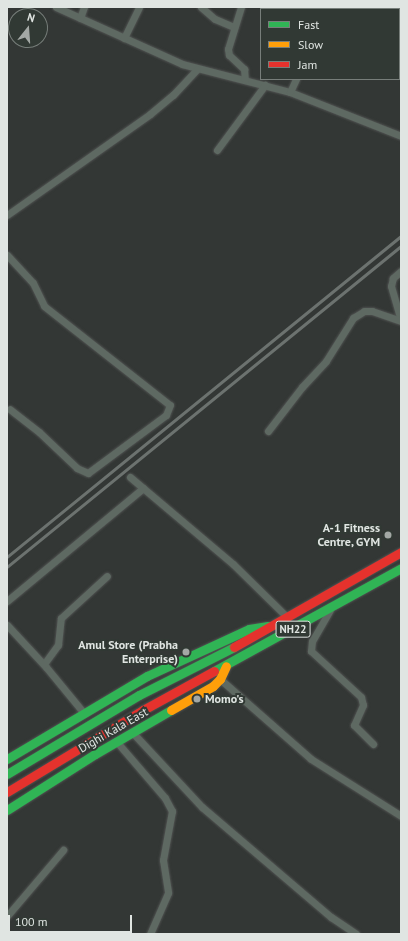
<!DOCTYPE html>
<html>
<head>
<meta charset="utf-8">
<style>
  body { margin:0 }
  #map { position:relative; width:408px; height:941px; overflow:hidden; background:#333735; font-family:"PT Sans",sans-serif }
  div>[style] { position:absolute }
  .roads { filter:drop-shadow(0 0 1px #505251) drop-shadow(0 0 1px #505251) }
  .street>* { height:7px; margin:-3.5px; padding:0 3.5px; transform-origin:3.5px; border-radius:3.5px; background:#5e6962 }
  .fast>* { height:9px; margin:-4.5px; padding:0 4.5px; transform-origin:4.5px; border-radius:4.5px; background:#30b455 }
  .slow>* { height:9px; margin:-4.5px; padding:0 4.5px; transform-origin:4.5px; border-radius:4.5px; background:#ff9f0a }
  .jam>* { height:9px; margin:-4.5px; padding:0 4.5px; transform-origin:4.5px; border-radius:4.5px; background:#e5322d }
  .rail>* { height:2.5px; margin:-1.25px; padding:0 1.25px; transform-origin:1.25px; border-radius:1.25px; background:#6c726f }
  .dots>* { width:11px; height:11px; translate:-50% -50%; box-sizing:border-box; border:2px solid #313934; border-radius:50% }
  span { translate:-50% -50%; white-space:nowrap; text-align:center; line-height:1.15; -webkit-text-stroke:4px #313934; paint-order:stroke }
  .shield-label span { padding:1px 3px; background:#313934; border:1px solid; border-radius:3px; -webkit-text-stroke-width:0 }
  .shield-label { font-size:11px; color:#e0e5e2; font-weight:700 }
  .poi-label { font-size:12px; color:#e0e5e2; font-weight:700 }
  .right { translate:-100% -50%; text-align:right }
  .left { translate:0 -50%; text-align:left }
  .street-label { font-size:12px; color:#e0e5e2 }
  .frame { position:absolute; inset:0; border:8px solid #e0e5e2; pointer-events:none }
  .legend { position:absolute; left:260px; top:8px; width:140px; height:72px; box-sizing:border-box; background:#313934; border:1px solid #777e7a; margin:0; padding:5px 7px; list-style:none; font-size:12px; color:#e0e5e2 }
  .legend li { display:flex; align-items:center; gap:8px; height:20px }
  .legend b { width:20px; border:1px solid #777e7a }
  .north { position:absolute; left:8px; top:8px; width:40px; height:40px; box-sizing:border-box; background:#313934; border:1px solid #777e7a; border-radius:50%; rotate:17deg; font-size:11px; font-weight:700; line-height:16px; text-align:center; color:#e0e5e2 }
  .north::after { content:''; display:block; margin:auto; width:14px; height:18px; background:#a3a8a5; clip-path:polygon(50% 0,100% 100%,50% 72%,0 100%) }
  .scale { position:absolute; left:8px; top:915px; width:124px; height:18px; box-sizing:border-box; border:2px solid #e0e5e2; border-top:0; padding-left:5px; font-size:12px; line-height:14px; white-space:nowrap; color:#e0e5e2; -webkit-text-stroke:3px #313934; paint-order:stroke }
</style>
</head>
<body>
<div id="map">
  <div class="roads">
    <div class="street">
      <div style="left:56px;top:7px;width:138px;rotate:24.3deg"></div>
      <div style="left:182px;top:64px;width:112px;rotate:14.5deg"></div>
      <div style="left:290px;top:92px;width:119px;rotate:21.6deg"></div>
      <div style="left:201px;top:7px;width:18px;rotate:41deg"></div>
      <div style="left:215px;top:19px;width:21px;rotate:23deg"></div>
      <div style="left:241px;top:7px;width:44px;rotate:107.2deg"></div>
      <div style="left:228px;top:49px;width:6px;rotate:81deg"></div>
      <div style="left:229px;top:55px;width:21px;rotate:43deg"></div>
      <div style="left:244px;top:69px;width:11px;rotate:85deg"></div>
      <div style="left:313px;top:7px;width:4px;rotate:34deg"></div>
      <div style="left:80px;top:18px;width:12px;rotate:-70deg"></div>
      <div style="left:124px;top:38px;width:34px;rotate:-64deg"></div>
      <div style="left:290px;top:92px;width:14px;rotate:-65deg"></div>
      <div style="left:217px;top:150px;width:81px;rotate:-53.6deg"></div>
      <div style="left:7px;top:215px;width:175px;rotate:-35.2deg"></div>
      <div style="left:150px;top:114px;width:30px;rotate:-40deg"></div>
      <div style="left:173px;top:95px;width:35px;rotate:-47deg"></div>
      <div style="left:7px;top:255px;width:38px;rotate:47deg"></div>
      <div style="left:33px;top:283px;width:25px;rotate:64deg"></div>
      <div style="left:44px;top:306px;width:160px;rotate:38.2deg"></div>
      <div style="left:170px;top:405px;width:11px;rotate:112deg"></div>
      <div style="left:166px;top:415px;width:97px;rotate:143.4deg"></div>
      <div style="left:88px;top:473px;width:12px;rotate:-156deg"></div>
      <div style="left:77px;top:468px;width:52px;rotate:-136.5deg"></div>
      <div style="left:39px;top:432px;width:37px;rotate:-142deg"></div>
      <div style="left:401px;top:271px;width:11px;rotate:139deg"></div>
      <div style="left:393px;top:278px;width:8px;rotate:104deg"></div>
      <div style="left:391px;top:286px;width:35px;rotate:74deg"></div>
      <div style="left:268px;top:431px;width:56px;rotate:-52.3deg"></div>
      <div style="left:302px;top:387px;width:35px;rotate:-47deg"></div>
      <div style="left:326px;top:361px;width:51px;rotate:-57.9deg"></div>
      <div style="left:353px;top:318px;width:13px;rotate:-32deg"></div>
      <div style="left:364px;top:311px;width:8px"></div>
      <div style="left:372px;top:311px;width:31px;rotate:19deg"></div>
      <div style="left:130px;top:477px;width:135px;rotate:40.2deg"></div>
      <div style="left:233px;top:564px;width:76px;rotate:44.5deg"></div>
      <div style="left:7px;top:601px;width:177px;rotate:-39.7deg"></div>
      <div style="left:330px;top:610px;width:36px;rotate:120deg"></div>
      <div style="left:312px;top:641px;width:10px;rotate:96deg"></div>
      <div style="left:311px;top:651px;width:68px;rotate:42.6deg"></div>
      <div style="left:361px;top:697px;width:8px;rotate:76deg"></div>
      <div style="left:363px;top:705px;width:22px;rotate:114deg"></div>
      <div style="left:354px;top:725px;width:27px;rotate:45deg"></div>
      <div style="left:7px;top:625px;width:57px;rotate:47.1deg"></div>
      <div style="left:46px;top:667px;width:58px;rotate:50.6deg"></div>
      <div style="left:44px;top:664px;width:24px;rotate:-54deg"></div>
      <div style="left:58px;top:645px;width:27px;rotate:-84deg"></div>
      <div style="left:61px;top:618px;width:62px;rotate:-42.4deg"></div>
      <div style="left:220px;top:679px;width:121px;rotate:41.3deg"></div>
      <div style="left:311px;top:759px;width:107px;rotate:32.3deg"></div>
      <div style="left:132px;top:732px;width:103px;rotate:47deg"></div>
      <div style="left:202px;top:807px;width:170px;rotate:40.5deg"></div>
      <div style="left:331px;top:917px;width:30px;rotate:34deg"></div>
      <div style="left:116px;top:741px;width:75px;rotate:49.3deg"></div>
      <div style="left:165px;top:798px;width:15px;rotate:62deg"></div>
      <div style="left:172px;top:811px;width:50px;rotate:100.4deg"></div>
      <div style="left:163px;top:860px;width:33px;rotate:81deg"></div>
      <div style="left:168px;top:893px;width:45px;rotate:113.7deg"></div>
      <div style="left:7px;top:916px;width:87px;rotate:-49.7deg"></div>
    </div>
    <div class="fast">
      <div style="left:214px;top:671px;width:213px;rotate:-28.8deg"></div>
      <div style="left:7px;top:759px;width:163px;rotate:-30.7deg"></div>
      <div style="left:147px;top:676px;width:112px;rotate:-24.7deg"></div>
      <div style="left:249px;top:629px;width:19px;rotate:-9deg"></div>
      <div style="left:7px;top:774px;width:154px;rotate:-30.9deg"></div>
      <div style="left:139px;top:695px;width:106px;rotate:-26.8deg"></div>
      <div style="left:7px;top:810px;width:104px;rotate:-32.5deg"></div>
      <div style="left:95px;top:754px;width:88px;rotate:-30.1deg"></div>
    </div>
    <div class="slow">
      <div style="left:171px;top:710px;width:48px;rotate:-29.7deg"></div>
      <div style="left:213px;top:686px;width:10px;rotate:-45deg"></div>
      <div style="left:220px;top:679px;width:14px;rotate:-65deg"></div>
    </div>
    <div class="jam">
      <div style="left:234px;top:647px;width:192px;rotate:-29.6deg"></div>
      <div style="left:7px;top:792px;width:159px;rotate:-31.1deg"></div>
      <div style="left:143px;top:710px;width:81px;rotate:-28.8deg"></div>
    </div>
  </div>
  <div class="rail">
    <div style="left:7px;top:557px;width:508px;rotate:-39.17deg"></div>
    <div style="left:7px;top:567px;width:508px;rotate:-39.17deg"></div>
  </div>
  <div class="dots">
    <div style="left:388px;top:535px;background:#a3a8a5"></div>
    <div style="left:186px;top:652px;background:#a3a8a5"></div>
    <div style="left:197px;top:699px;background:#a3a8a5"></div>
  </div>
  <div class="shield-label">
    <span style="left:293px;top:629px">NH22</span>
  </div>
  <div class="poi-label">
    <span class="right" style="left:380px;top:535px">A-1 Fitness<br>Centre, GYM</span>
    <span class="right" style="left:178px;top:652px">Amul Store (Prabha<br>Enterprise)</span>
    <span class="left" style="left:205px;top:699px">Momo's</span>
  </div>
  <div class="street-label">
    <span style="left:113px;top:730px;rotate:-30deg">Dighi Kala East</span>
  </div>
  <div class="frame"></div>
  <ul class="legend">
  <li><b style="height:5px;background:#30b455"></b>Fast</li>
  <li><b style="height:5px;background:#ff9f0a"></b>Slow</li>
  <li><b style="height:5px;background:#e5322d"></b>Jam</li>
  </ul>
  <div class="north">N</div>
  <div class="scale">100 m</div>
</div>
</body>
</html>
